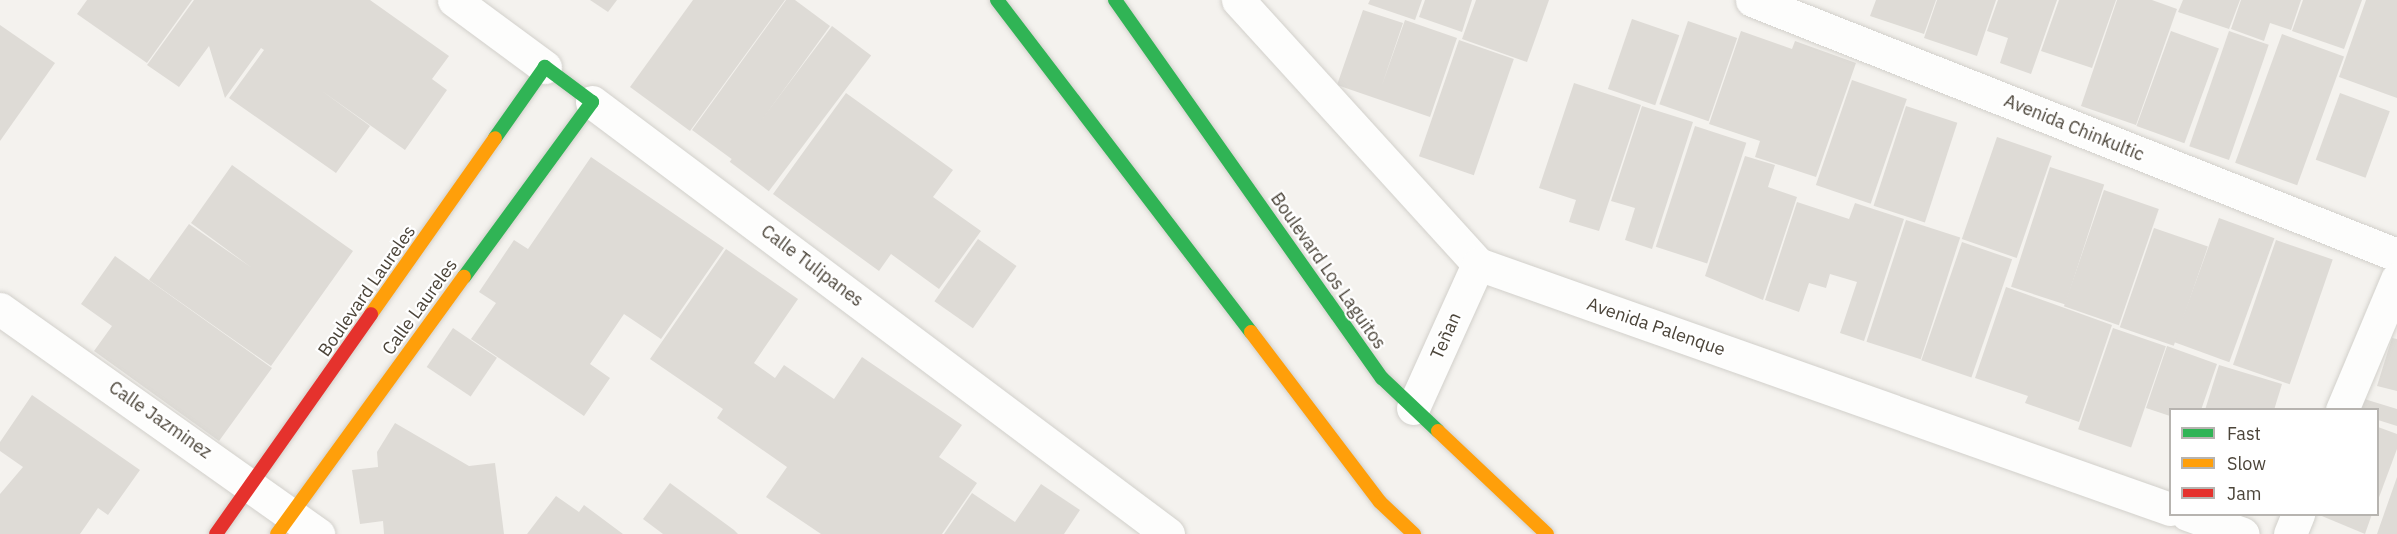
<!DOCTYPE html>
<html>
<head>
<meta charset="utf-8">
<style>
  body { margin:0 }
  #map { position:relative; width:2397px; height:534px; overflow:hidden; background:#f4f2ee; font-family:"IBM Plex Sans",sans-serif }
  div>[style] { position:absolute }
  .building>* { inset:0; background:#dedbd6; transform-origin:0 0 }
  .roads { filter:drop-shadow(0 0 2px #d2d0cb) drop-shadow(0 0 2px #d2d0cb) }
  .street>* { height:33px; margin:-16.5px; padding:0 16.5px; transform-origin:16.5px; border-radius:16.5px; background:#fdfdfc }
  .fast>* { height:14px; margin:-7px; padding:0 7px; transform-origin:7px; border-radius:7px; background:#30b455 }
  .slow>* { height:14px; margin:-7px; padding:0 7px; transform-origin:7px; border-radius:7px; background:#ff9f0a }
  .jam>* { height:14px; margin:-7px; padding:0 7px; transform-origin:7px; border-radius:7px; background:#e5322d }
  span { translate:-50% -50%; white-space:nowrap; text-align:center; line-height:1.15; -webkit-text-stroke:4.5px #fff; paint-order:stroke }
  .street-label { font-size:18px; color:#4b4439 }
  .legend { position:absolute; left:2169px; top:408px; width:210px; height:108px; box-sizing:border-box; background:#fff; border:2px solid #b7b4b0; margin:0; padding:8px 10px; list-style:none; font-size:18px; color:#4b4439 }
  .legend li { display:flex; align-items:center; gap:12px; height:30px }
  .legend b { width:30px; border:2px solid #b7b4b0 }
</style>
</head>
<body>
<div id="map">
  <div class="building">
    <div style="clip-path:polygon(87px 0,192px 0,147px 63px,77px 14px)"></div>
    <div style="clip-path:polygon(194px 0,370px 0,449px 56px,432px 79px,447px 90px,405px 150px,322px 91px,370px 126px,336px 173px,229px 98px,264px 50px,261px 48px,225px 98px,209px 46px,179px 87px,147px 65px)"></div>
    <div style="clip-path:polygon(590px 0,617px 0,608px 12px)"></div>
    <div style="clip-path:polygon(693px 0,785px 0,690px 131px,630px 87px)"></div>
    <div style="clip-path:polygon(786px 0,795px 0,830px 26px,733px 160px,692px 130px)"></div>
    <div style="clip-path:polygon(1370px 0,1422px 0,1415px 20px,1368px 4px)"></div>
    <div style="clip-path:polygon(1425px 0,1472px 0,1462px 32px,1419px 17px)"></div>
    <div style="clip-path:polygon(1476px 0,1549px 0,1527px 62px,1462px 39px)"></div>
    <div style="clip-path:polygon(1876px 0,1936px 0,1924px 34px,1870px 16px)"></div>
    <div style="clip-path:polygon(1937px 0,1996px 0,1977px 56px,1924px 38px)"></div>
    <div style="clip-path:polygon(1998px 0,2057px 0,2031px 74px,2000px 63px,2008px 38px,1987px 31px)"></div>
    <div style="clip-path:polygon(2059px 0,2116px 0,2092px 68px,2041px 51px)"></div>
    <div style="clip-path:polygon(2117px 0,2152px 0,2177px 9px,2136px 125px,2081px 106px)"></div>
    <div style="clip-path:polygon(2183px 0,2240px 0,2229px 29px,2178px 12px)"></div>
    <div style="clip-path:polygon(2241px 0,2301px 0,2291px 30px,2270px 23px,2264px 41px,2231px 29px)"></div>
    <div style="clip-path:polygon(2303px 0,2362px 0,2344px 49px,2292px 31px)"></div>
    <div style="clip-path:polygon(2366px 0,2397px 0,2397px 98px,2339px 77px)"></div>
    <div style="clip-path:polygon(1363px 10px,1403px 23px,1382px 85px,1405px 20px,1457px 38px,1430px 117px,1337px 85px)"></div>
    <div style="left:1632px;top:19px;width:50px;height:74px;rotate:19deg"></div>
    <div style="left:1688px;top:21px;width:52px;height:88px;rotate:19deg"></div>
    <div style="clip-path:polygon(0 25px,55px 63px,0 141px)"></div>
    <div style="left:832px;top:26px;width:49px;height:170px;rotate:37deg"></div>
    <div style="clip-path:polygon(1741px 31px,1792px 49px,1795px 41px,1856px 63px,1816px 177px,1755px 157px,1760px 141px,1709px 124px)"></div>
    <div style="left:2171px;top:31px;width:51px;height:101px;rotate:20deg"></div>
    <div style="left:2229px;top:31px;width:42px;height:122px;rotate:19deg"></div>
    <div style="left:2282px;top:34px;width:66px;height:137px;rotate:20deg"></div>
    <div style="left:1459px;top:40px;width:58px;height:123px;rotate:19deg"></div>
    <div style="left:1852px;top:80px;width:58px;height:111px;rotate:19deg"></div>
    <div style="clip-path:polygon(1574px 83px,1641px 105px,1599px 231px,1569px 222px,1576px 200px,1539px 188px)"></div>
    <div style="clip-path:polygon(846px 93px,953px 170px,933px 197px,981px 231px,939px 289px,891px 254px,879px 271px,773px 194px)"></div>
    <div style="left:2340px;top:93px;width:53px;height:71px;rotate:20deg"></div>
    <div style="clip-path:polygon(1642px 106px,1693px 122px,1652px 249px,1625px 240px,1635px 208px,1611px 201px)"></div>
    <div style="left:1906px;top:106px;width:54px;height:105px;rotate:18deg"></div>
    <div style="left:1695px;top:126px;width:54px;height:127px;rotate:18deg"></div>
    <div style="left:1997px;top:137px;width:58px;height:108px;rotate:19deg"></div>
    <div style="clip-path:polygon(1745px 156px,1775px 165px,1768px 187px,1797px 197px,1763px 300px,1705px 276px)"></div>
    <div style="clip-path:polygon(591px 157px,724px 248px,661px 339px,624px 314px,590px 364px,610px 378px,584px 416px,471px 339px,496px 303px,479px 292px,514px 240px,528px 249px)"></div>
    <div style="clip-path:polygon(232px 165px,353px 251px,271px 366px,149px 280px,189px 224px,252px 268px,191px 223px)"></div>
    <div style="left:2050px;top:167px;width:57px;height:126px;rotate:18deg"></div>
    <div style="left:2104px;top:190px;width:58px;height:123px;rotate:19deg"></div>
    <div style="clip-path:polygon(1797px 202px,1849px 219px,1855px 203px,1904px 219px,1864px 341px,1840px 333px,1857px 282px,1830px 274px,1826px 288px,1809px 283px,1799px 312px,1765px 300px)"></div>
    <div style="left:2219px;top:218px;width:59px;height:132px;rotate:20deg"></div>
    <div style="left:1906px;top:220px;width:57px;height:128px;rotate:18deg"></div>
    <div style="left:2154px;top:228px;width:57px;height:105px;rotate:19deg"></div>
    <div style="left:978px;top:239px;width:47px;height:76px;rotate:35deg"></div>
    <div style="left:2276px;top:240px;width:60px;height:132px;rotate:19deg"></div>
    <div style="left:1962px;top:242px;width:53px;height:125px;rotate:19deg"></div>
    <div style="clip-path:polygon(726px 249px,798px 299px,754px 363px,775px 378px,784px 365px,834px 399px,862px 357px,962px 425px,939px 457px,977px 483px,942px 534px,821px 534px,766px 497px,787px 467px,717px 418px,723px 409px,650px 359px)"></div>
    <div style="clip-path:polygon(115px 256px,272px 368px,219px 441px,94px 351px,112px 326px,81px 304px)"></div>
    <div style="clip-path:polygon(2006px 287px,2112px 325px,2079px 422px,2025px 403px,2028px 396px,1975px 378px)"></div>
    <div style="left:453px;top:328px;width:53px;height:47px;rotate:34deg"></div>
    <div style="left:2113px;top:328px;width:56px;height:107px;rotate:19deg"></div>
    <div style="clip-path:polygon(2392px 338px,2397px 339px,2397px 391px,2377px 386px)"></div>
    <div style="clip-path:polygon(2167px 346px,2217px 364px,2201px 410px,2170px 410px,2170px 416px,2146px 408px)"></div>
    <div style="clip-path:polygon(2219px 365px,2282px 384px,2274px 410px,2205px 410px)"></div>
    <div style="clip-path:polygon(32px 395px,140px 470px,108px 515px,98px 508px,80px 534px,0 534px,0 494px,23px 467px,0 451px,0 442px)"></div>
    <div style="clip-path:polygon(2361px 398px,2397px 409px,2397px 426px,2378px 420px,2378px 410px,2358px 410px)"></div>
    <div style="clip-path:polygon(395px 423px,469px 466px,495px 463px,504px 534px,384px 534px,383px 521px,360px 524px,352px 470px,378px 467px,377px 452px)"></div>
    <div style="clip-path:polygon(2378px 427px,2397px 434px,2397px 449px,2378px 500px)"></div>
    <div style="clip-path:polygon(2397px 477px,2397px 534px,2377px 534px)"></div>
    <div style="clip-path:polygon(670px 483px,734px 530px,738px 534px,663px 534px,643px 519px)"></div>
    <div style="clip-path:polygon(1041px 484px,1080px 510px,1064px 534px,944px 534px,972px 493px,1015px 522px)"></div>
    <div style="clip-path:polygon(556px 496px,579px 512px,584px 505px,623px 534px,527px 534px)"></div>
    <div style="clip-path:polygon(2317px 514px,2372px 514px,2365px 534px)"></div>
  </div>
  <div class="roads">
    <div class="street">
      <div style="left:454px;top:0;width:113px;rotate:36.4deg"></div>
      <div style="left:1238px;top:0;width:357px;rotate:47.7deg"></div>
      <div style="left:1478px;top:264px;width:734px;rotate:19.5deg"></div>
      <div style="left:1752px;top:0;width:694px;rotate:21.57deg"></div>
      <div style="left:592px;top:102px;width:720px;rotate:36.87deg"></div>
      <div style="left:0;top:309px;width:390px;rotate:35.3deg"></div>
      <div style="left:1413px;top:408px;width:158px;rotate:-65.7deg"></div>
      <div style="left:2342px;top:410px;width:142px;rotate:-67.2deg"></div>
      <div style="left:2187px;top:514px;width:59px;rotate:19.7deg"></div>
      <div style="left:2290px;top:534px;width:22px;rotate:-68deg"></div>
    </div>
    <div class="fast">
      <div style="left:997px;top:0;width:418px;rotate:52.6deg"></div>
      <div style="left:1115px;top:0;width:463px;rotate:54.8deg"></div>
      <div style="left:1382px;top:378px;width:77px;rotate:43.4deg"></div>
      <div style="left:464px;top:277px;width:217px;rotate:-53.8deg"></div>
      <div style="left:592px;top:102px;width:59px;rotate:-143.3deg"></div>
      <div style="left:545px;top:67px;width:87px;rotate:125.2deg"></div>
    </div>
    <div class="slow">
      <div style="left:371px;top:314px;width:215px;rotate:-54.8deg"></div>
      <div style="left:1251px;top:332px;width:213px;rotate:52.8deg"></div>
      <div style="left:1380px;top:502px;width:47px;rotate:43.3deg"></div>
      <div style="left:1438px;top:431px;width:150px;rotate:43.4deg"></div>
      <div style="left:277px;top:534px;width:318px;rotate:-54deg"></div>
    </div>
    <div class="jam">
      <div style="left:216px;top:534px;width:269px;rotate:-54.8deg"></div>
    </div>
  </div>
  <div class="street-label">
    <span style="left:2074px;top:128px;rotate:22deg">Avenida Chinkultic</span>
    <span style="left:812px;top:266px;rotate:37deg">Calle Tulipanes</span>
    <span style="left:1328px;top:271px;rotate:55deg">Boulevard Los Laguitos</span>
    <span style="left:367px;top:291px;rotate:-55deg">Boulevard Laureles</span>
    <span style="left:420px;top:307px;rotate:-54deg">Calle Laureles</span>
    <span style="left:1656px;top:327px;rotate:19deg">Avenida Palenque</span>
    <span style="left:1446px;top:336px;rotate:-66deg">Teñan</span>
    <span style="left:160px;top:420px;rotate:35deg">Calle Jazminez</span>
  </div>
  <ul class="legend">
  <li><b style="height:8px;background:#30b455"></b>Fast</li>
  <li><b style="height:8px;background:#ff9f0a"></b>Slow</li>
  <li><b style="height:8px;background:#e5322d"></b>Jam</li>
  </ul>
</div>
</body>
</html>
